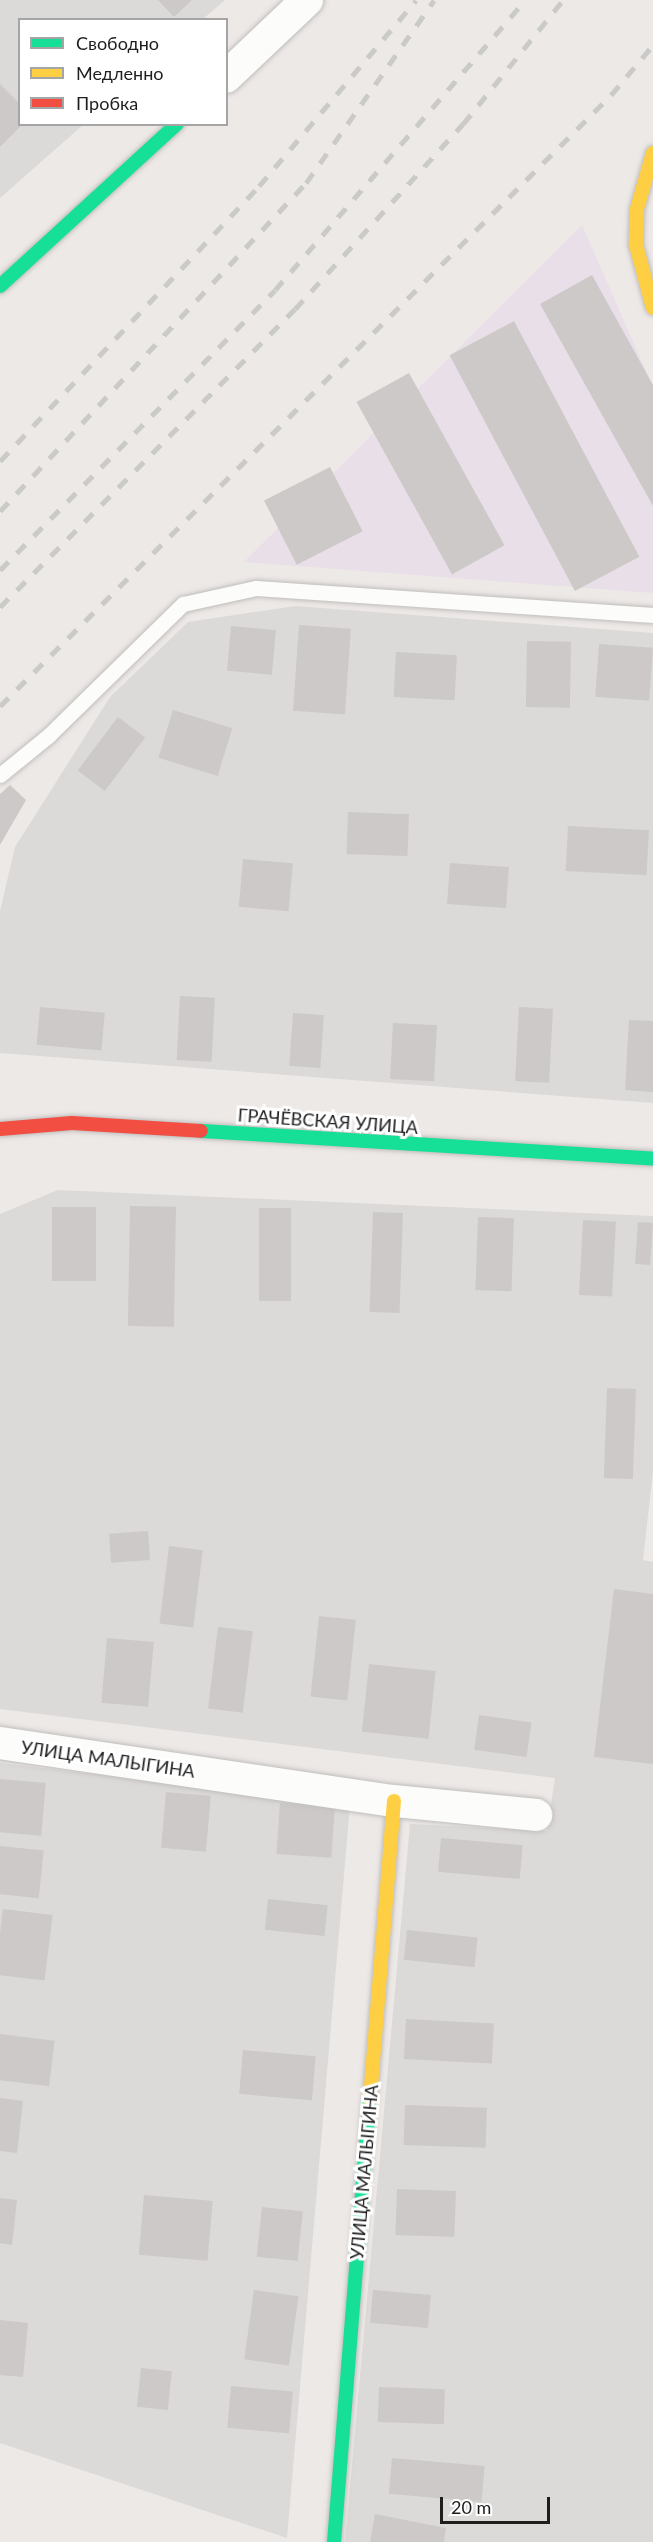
<!DOCTYPE html>
<html>
<head>
<meta charset="utf-8">
<style>
  body { margin:0 }
  #map { position:relative; width:653px; height:2542px; overflow:hidden; background:#ede9e7; font-family:Lato,sans-serif }
  div>[style] { position:absolute }
  .residential>* { inset:0; background:#dcd9d9 }
  .industrial>* { inset:0; background:#e9dfe8 }
  .building>* { inset:0; background:#cdc9c8; transform-origin:0 0 }
  .roads { filter:drop-shadow(0 0 2px #c0bebd) drop-shadow(0 0 2px #c0bebd) }
  .lane>* { height:15px; margin:-7.5px; padding:0 7.5px; transform-origin:7.5px; border-radius:7.5px; background:#fcfcfb }
  .street>* { height:32px; margin:-16px; padding:0 16px; transform-origin:16px; border-radius:16px; background:#fcfcfb }
  .fast>* { height:14px; margin:-7px; padding:0 7px; transform-origin:7px; border-radius:7px; background:#16e098 }
  .slow>* { height:14px; margin:-7px; padding:0 7px; transform-origin:7px; border-radius:7px; background:#ffcf43 }
  .jam>* { height:14px; margin:-7px; padding:0 7px; transform-origin:7px; border-radius:7px; background:#f24e42 }
  .rail>* { height:4.5px; margin-top:-2.25px; transform-origin:0; background:repeating-linear-gradient(90deg,#cacac9 0 12px,transparent 0 24px) }
  span { translate:-50% -50%; white-space:nowrap; text-align:center; line-height:1.15; -webkit-text-stroke:6px #fff; paint-order:stroke }
  .street-label { font-size:18px; color:#1e1e1e }
  .legend { position:absolute; left:18px; top:18px; width:210px; height:108px; box-sizing:border-box; background:#fff; border:2px solid #a5a5a5; margin:0; padding:8px 10px; list-style:none; font-size:18px; color:#1e1e1e }
  .legend li { display:flex; align-items:center; gap:12px; height:30px }
  .legend b { width:30px; border:2px solid #a5a5a5 }
  .scale { position:absolute; left:440px; top:2497px; width:110px; height:27px; box-sizing:border-box; border:3px solid #1e1e1e; border-top:0; padding-left:8px; font-size:18px; line-height:21px; white-space:nowrap; color:#1e1e1e; -webkit-text-stroke:4px #fff; paint-order:stroke }
</style>
</head>
<body>
<div id="map">
  <div class="residential">
    <div style="clip-path:polygon(0 0,225px 0,203px 19px,20px 20px,20px 124px,83px 125px,0 198px)"></div>
    <div style="clip-path:polygon(295px 606px,653px 633px,653px 1103px,0 1053px,0 911px,15px 847px,110px 697px,188px 622px)"></div>
    <div style="clip-path:polygon(58px 1190px,653px 1216px,653px 1471px,643px 1560px,653px 1562px,653px 2542px,345px 2542px,410px 1824px,547px 1831px,555px 1778px,0 1709px,0 1214px)"></div>
    <div style="clip-path:polygon(0 1763px,350px 1805px,287px 2538px,0 2443px)"></div>
  </div>
  <div class="industrial">
    <div style="clip-path:polygon(582px 225px,653px 387px,653px 593px,244px 562px)"></div>
  </div>
  <div class="building">
    <div style="clip-path:polygon(158px 0,192px 0,174px 17px)"></div>
    <div style="clip-path:polygon(0 84px,20px 104px,23px 124px,0 147px)"></div>
    <div style="clip-path:polygon(592px 275px,653px 385px,653px 506px,540px 304px)"></div>
    <div style="left:514px;top:321px;width:267px;height:73px;rotate:62deg"></div>
    <div style="left:409px;top:373px;width:197px;height:60px;rotate:61deg"></div>
    <div style="left:330px;top:467px;width:72px;height:74px;rotate:63deg"></div>
    <div style="left:299px;top:625px;width:52px;height:86px;rotate:4deg"></div>
    <div style="left:231px;top:626px;width:45px;height:45px;rotate:5deg"></div>
    <div style="left:527px;top:641px;width:44px;height:66px;rotate:1deg"></div>
    <div style="left:599px;top:644px;width:54px;height:53px;rotate:4deg"></div>
    <div style="left:396px;top:652px;width:61px;height:45px;rotate:3deg"></div>
    <div style="left:173px;top:710px;width:62px;height:50px;rotate:17deg"></div>
    <div style="left:118px;top:717px;width:34px;height:67px;rotate:37deg"></div>
    <div style="clip-path:polygon(10px 785px,26px 800px,0 845px,0 794px)"></div>
    <div style="left:348px;top:812px;width:61px;height:42px;rotate:2deg"></div>
    <div style="left:568px;top:826px;width:81px;height:45px;rotate:3deg"></div>
    <div style="left:243px;top:859px;width:50px;height:48px;rotate:5deg"></div>
    <div style="left:450px;top:863px;width:59px;height:41px;rotate:4deg"></div>
    <div style="left:180px;top:996px;width:35px;height:64px;rotate:3deg"></div>
    <div style="left:40px;top:1007px;width:65px;height:38px;rotate:5deg"></div>
    <div style="left:519px;top:1007px;width:34px;height:74px;rotate:3deg"></div>
    <div style="left:293px;top:1013px;width:31px;height:53px;rotate:4deg"></div>
    <div style="clip-path:polygon(629px 1020px,653px 1021px,653px 1092px,625px 1090px)"></div>
    <div style="left:393px;top:1023px;width:44px;height:56px;rotate:3deg"></div>
    <div style="left:130px;top:1206px;width:46px;height:120px;rotate:1deg"></div>
    <div style="left:52px;top:1207px;width:44px;height:74px"></div>
    <div style="left:259px;top:1208px;width:32px;height:93px"></div>
    <div style="left:373px;top:1212px;width:30px;height:100px;rotate:2deg"></div>
    <div style="left:478px;top:1217px;width:36px;height:73px;rotate:2deg"></div>
    <div style="left:583px;top:1220px;width:33px;height:75px;rotate:3deg"></div>
    <div style="left:638px;top:1222px;width:15px;height:42px;rotate:4deg"></div>
    <div style="left:607px;top:1388px;width:29px;height:90px;rotate:2deg"></div>
    <div style="left:148px;top:1531px;width:29px;height:39px;rotate:86deg"></div>
    <div style="left:169px;top:1546px;width:34px;height:78px;rotate:7deg"></div>
    <div style="clip-path:polygon(614px 1589px,653px 1594px,653px 1764px,594px 1757px)"></div>
    <div style="left:319px;top:1616px;width:37px;height:81px;rotate:6deg"></div>
    <div style="left:218px;top:1627px;width:35px;height:82px;rotate:7deg"></div>
    <div style="left:107px;top:1638px;width:47px;height:65px;rotate:5deg"></div>
    <div style="left:369px;top:1664px;width:67px;height:68px;rotate:6deg"></div>
    <div style="left:479px;top:1715px;width:53px;height:35px;rotate:8deg"></div>
    <div style="left:0;top:1779px;width:46px;height:53px;rotate:5deg"></div>
    <div style="left:166px;top:1792px;width:45px;height:56px;rotate:5deg"></div>
    <div style="left:280px;top:1803px;width:55px;height:51px;rotate:4deg"></div>
    <div style="left:441px;top:1838px;width:82px;height:34px;rotate:5deg"></div>
    <div style="left:0;top:1846px;width:44px;height:48px;rotate:6deg"></div>
    <div style="left:268px;top:1899px;width:60px;height:31px;rotate:6deg"></div>
    <div style="left:3px;top:1909px;width:50px;height:66px;rotate:7deg"></div>
    <div style="left:407px;top:1930px;width:71px;height:30px;rotate:6deg"></div>
    <div style="left:406px;top:2019px;width:88px;height:40px;rotate:3deg"></div>
    <div style="left:0;top:2034px;width:55px;height:46px;rotate:7deg"></div>
    <div style="left:243px;top:2050px;width:73px;height:44px;rotate:5deg"></div>
    <div style="clip-path:polygon(0 2098px,23px 2101px,17px 2153px,0 2151px)"></div>
    <div style="left:405px;top:2105px;width:82px;height:40px;rotate:2deg"></div>
    <div style="left:397px;top:2189px;width:59px;height:46px;rotate:2deg"></div>
    <div style="left:144px;top:2195px;width:69px;height:60px;rotate:5deg"></div>
    <div style="clip-path:polygon(0 2198px,17px 2200px,12px 2245px,0 2243px)"></div>
    <div style="left:262px;top:2207px;width:41px;height:50px;rotate:6deg"></div>
    <div style="left:254px;top:2290px;width:45px;height:70px;rotate:8deg"></div>
    <div style="left:373px;top:2290px;width:58px;height:33px;rotate:5deg"></div>
    <div style="clip-path:polygon(0 2320px,28px 2323px,23px 2377px,0 2375px)"></div>
    <div style="left:141px;top:2368px;width:31px;height:39px;rotate:6deg"></div>
    <div style="left:231px;top:2386px;width:62px;height:42px;rotate:5deg"></div>
    <div style="left:379px;top:2387px;width:66px;height:35px;rotate:2deg"></div>
    <div style="left:392px;top:2458px;width:93px;height:36px;rotate:5deg"></div>
    <div style="clip-path:polygon(375px 2514px,446px 2528px,444px 2542px,370px 2542px)"></div>
  </div>
  <div class="roads">
    <div class="lane">
      <div style="left:0;top:775px;width:62px;rotate:-39.1deg"></div>
      <div style="left:48px;top:736px;width:189px;rotate:-44.4deg"></div>
      <div style="left:183px;top:604px;width:75px;rotate:-12.4deg"></div>
      <div style="left:256px;top:588px;width:398px;rotate:3.9deg"></div>
    </div>
    <div class="street">
      <div style="left:226px;top:77px;width:112px;rotate:-43.5deg"></div>
      <div style="left:0;top:1743px;width:398px;rotate:8.4deg"></div>
      <div style="left:394px;top:1801px;width:143px;rotate:5.6deg"></div>
    </div>
    <div class="fast">
      <div style="left:0;top:286px;width:240px;rotate:-42.5deg"></div>
      <div style="left:201px;top:1131px;width:453px;rotate:3.5deg"></div>
      <div style="left:334px;top:2542px;width:444px;rotate:-85.4deg"></div>
    </div>
    <div class="slow">
      <div style="left:653px;top:153px;width:58px;rotate:105.9deg"></div>
      <div style="left:637px;top:209px;width:36px;rotate:92deg"></div>
      <div style="left:636px;top:245px;width:65px;rotate:74.9deg"></div>
      <div style="left:370px;top:2099px;width:299px;rotate:-85.4deg"></div>
    </div>
    <div class="jam">
      <div style="left:0;top:1129px;width:72px;rotate:-4.8deg"></div>
      <div style="left:72px;top:1123px;width:129px;rotate:3.5deg"></div>
    </div>
  </div>
  <div class="rail">
    <div style="left:0;top:461px;width:378px;rotate:-46.7deg"></div>
    <div style="left:259px;top:186px;width:243px;rotate:-49.8deg"></div>
    <div style="left:0;top:511px;width:449px;rotate:-47deg"></div>
    <div style="left:306px;top:183px;width:223px;rotate:-55deg"></div>
    <div style="left:0;top:570px;width:392px;rotate:-45.5deg"></div>
    <div style="left:275px;top:290px;width:383px;rotate:-49.2deg"></div>
    <div style="left:0;top:607px;width:419px;rotate:-45.3deg"></div>
    <div style="left:295px;top:309px;width:250px;rotate:-47.8deg"></div>
    <div style="left:463px;top:124px;width:159px;rotate:-51.1deg"></div>
    <div style="left:0;top:706px;width:864px;rotate:-45deg"></div>
    <div style="left:611px;top:95px;width:65px;rotate:-50deg"></div>
  </div>
  <div class="street-label">
    <span style="left:328px;top:1121px;rotate:4deg">ГРАЧЁВСКАЯ УЛИЦА</span>
    <span style="left:108px;top:1759px;rotate:8deg">УЛИЦА МАЛЫГИНА</span>
    <span style="left:364px;top:2172px;rotate:-85deg">УЛИЦА МАЛЫГИНА</span>
  </div>
  <ul class="legend">
  <li><b style="height:8px;background:#16e098"></b>Свободно</li>
  <li><b style="height:8px;background:#ffcf43"></b>Медленно</li>
  <li><b style="height:8px;background:#f24e42"></b>Пробка</li>
  </ul>
  <div class="scale">20 m</div>
</div>
</body>
</html>
